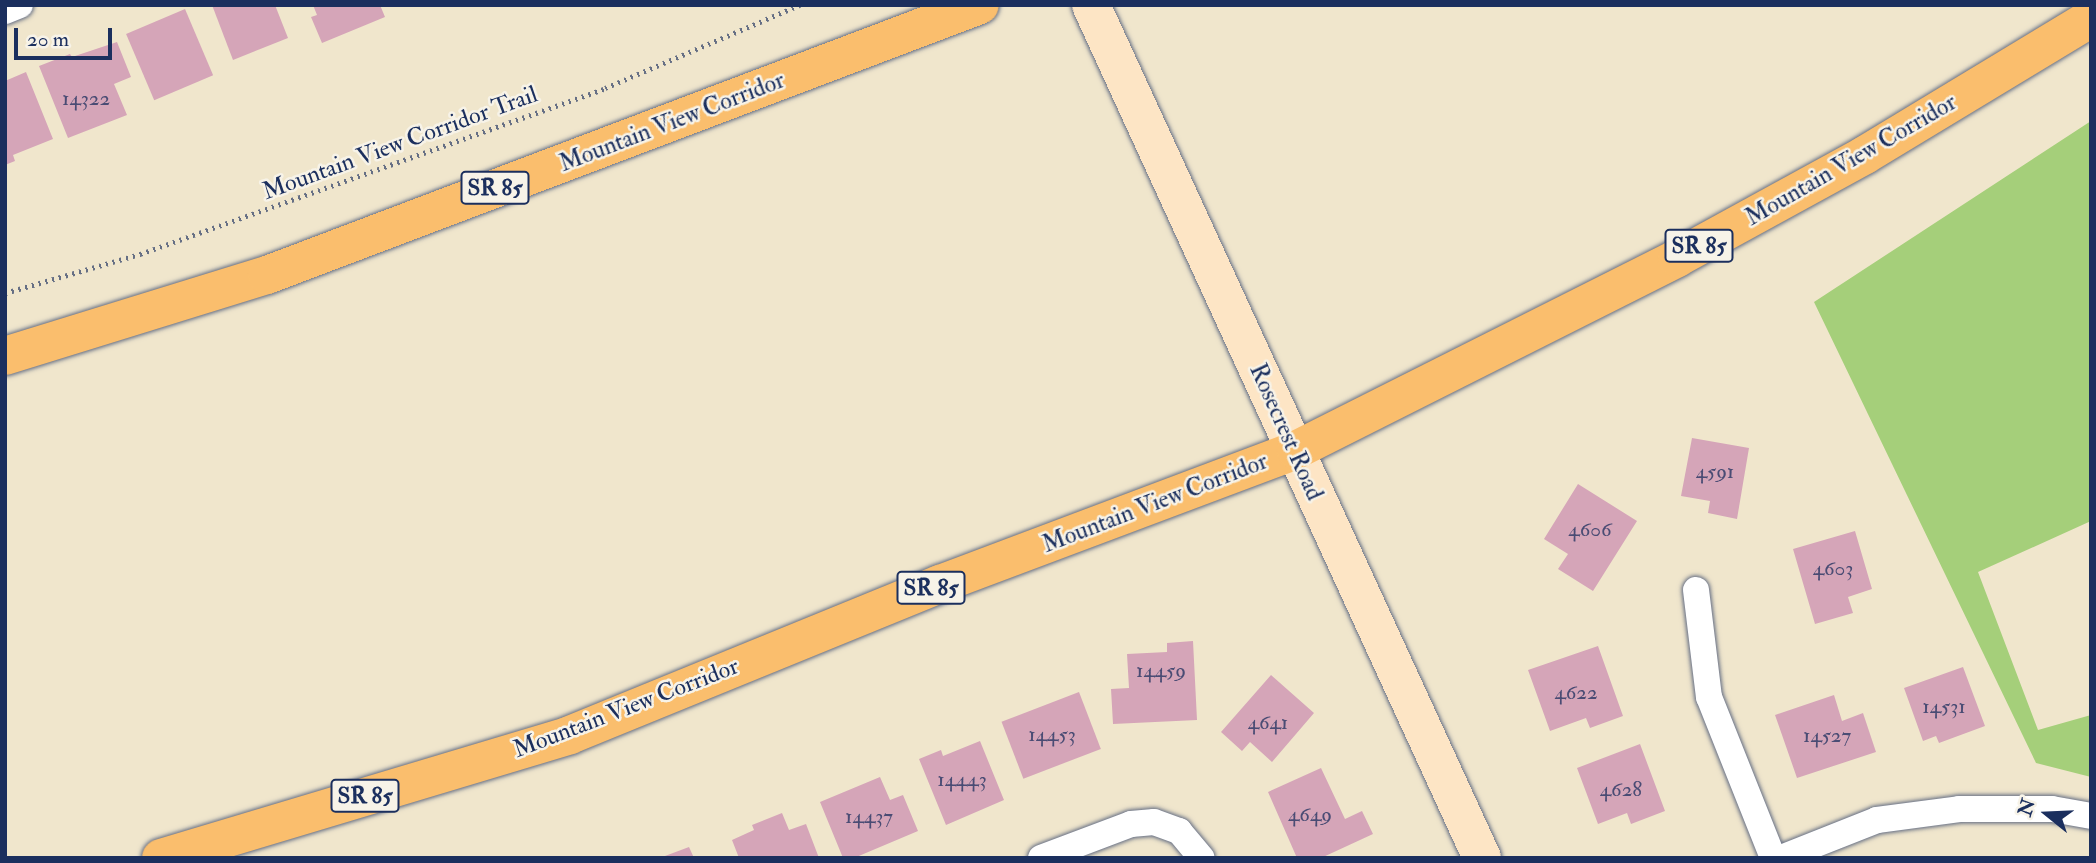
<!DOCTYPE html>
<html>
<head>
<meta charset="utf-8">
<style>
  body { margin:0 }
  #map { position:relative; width:2096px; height:863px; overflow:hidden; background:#f0e6cc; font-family:"IM FELL Double Pica",serif }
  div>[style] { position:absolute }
  .green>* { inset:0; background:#a5cf7a }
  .building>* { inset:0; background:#d5a5b8; transform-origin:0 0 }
  .path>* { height:4.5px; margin-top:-2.25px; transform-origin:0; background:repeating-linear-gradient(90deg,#666f84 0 2px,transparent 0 7px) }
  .roads { filter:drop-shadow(0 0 2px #666f84) drop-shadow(0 0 2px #666f84) }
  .minor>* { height:26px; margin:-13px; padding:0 13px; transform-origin:13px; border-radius:13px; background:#fff }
  .secondary>* { height:38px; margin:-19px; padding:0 19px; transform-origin:19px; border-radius:19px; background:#fde5c5 }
  .trunk>* { height:38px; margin:-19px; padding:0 19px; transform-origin:19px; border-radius:19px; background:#fabe6d }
  span { translate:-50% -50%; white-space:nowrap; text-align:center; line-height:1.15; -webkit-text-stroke:5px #f7f3e8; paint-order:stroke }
  .number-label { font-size:21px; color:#4a4c74 }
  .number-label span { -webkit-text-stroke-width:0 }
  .shield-label span { padding:2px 5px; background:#f7f3e8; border:2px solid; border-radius:5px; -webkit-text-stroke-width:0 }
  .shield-label { font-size:23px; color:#1b2f5e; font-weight:700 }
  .street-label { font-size:24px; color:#1b2f5e }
  .frame { position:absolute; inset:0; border:7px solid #1b2f5e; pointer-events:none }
  .north { position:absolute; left:2012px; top:779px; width:70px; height:70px; -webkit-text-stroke:5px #f7f3e8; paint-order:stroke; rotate:288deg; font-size:19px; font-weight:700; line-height:28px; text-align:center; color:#1b2f5e }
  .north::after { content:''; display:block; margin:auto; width:24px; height:32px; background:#1b2f5e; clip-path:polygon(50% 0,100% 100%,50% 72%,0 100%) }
  .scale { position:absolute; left:14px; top:28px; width:98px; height:32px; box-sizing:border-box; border:4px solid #1b2f5e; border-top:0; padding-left:9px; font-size:21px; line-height:24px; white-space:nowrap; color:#1b2f5e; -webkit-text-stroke:5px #f7f3e8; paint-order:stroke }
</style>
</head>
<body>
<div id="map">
  <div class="green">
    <div style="clip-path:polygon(2091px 121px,2091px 521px,1978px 572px,2038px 730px,2091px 715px,2091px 777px,2036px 763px,1814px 302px)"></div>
  </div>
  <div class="building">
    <div style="clip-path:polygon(212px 5px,275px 5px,288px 38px,233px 60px)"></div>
    <div style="clip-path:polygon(313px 5px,380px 5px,385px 17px,322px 43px,311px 17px,317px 15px)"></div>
    <div style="left:185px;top:9px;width:72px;height:64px;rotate:67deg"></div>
    <div style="clip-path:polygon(117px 42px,131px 77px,114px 84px,127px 115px,68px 138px,39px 66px,70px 54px,72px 57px)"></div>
    <div style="clip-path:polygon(26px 72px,53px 139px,13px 155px,15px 161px,5px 165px,5px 81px)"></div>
    <div style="clip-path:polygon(1692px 438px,1749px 448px,1737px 519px,1708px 513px,1710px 501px,1681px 496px)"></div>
    <div style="clip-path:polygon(1578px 484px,1637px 521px,1593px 591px,1558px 569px,1568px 554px,1544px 539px)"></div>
    <div style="clip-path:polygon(1855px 531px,1872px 589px,1848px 597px,1853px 613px,1815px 624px,1793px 549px)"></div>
    <div style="clip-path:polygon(1193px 641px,1197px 720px,1113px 724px,1111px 689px,1129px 688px,1127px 654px,1167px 652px,1167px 643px)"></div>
    <div style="clip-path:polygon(1598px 646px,1623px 716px,1590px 728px,1586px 718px,1550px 731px,1528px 670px)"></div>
    <div style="clip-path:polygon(1963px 667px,1985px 726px,1939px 743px,1936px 736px,1923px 741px,1904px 688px)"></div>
    <div style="clip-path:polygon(1271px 675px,1314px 713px,1272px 762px,1250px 742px,1242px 751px,1221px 732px)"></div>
    <div style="left:1079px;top:692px;width:61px;height:83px;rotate:69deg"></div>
    <div style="clip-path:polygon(1834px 695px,1842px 721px,1863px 713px,1876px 752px,1797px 778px,1775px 715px)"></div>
    <div style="clip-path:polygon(980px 741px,1004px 800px,946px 825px,919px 759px,941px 750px,943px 756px)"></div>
    <div style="clip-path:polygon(1640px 744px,1665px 811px,1631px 824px,1627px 813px,1598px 824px,1577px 768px)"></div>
    <div style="clip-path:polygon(1321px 768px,1345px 819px,1362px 811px,1373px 834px,1321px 858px,1297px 858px,1268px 792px)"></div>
    <div style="clip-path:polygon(880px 777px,890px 800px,903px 795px,918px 831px,854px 858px,843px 858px,820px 802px)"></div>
    <div style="clip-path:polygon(782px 813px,789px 830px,806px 824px,819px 858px,739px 858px,732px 840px,754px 830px,752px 825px)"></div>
    <div style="clip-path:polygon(689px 847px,694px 858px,665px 856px)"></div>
  </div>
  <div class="path">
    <div style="left:5px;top:293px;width:141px;rotate:-16.1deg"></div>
    <div style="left:140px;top:254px;width:494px;rotate:-19.6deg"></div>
    <div style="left:605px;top:88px;width:212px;rotate:-23.1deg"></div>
  </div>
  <div class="roads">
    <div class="minor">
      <div style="left:5px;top:11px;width:16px;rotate:-22deg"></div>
      <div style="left:1696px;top:590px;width:108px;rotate:83.1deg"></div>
      <div style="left:1709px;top:697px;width:173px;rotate:68.3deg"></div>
      <div style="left:1041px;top:858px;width:96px;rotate:-20.7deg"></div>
      <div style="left:1131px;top:824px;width:23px;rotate:-5deg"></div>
      <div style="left:1154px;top:822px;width:27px;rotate:20deg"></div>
      <div style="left:1179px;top:831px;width:35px;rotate:50deg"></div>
      <div style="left:1781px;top:858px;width:103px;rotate:-21.6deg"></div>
      <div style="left:1877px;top:820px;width:83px;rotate:-7.6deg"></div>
      <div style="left:1959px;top:809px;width:93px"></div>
      <div style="left:2052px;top:809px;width:40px;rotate:10deg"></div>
    </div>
    <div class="secondary">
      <div style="left:1091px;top:5px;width:938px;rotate:65.37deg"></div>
    </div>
    <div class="trunk">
      <div style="left:5px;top:356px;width:274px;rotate:-17.2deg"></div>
      <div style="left:267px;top:275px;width:762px;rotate:-20.74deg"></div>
      <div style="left:161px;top:858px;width:427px;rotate:-16.7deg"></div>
      <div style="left:570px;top:735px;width:400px;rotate:-22.2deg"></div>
      <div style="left:940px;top:584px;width:380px;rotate:-20.6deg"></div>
      <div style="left:1296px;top:450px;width:427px;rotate:-26.7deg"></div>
      <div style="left:1677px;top:258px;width:214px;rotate:-28.7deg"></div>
      <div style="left:1865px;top:155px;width:264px;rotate:-31.2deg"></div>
    </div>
  </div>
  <div class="number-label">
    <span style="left:86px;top:99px">14322</span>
    <span style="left:1715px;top:472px">4591</span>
    <span style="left:1590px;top:530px">4606</span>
    <span style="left:1833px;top:569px">4603</span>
    <span style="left:1161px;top:671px">14459</span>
    <span style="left:1576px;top:693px">4622</span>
    <span style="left:1944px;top:707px">14531</span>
    <span style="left:1268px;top:723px">4641</span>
    <span style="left:1052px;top:735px">14453</span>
    <span style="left:1827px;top:736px">14527</span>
    <span style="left:962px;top:780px">14443</span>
    <span style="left:1621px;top:790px">4628</span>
    <span style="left:1310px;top:815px">4649</span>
    <span style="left:869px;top:817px">14437</span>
  </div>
  <div class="shield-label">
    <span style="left:495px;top:188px">SR 85</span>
    <span style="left:1699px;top:246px">SR 85</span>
    <span style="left:931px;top:588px">SR 85</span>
    <span style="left:365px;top:796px">SR 85</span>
  </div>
  <div class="street-label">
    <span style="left:672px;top:122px;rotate:-21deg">Mountain View Corridor</span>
    <span style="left:400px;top:143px;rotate:-20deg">Mountain View Corridor Trail</span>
    <span style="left:1851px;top:160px;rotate:-30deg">Mountain View Corridor</span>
    <span style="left:1286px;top:432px;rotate:66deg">Rosecrest Road</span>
    <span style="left:1155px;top:503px;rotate:-21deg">Mountain View Corridor</span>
    <span style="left:626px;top:708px;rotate:-21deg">Mountain View Corridor</span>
  </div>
  <div class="frame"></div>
  <div class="north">N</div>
  <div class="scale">20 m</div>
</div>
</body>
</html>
